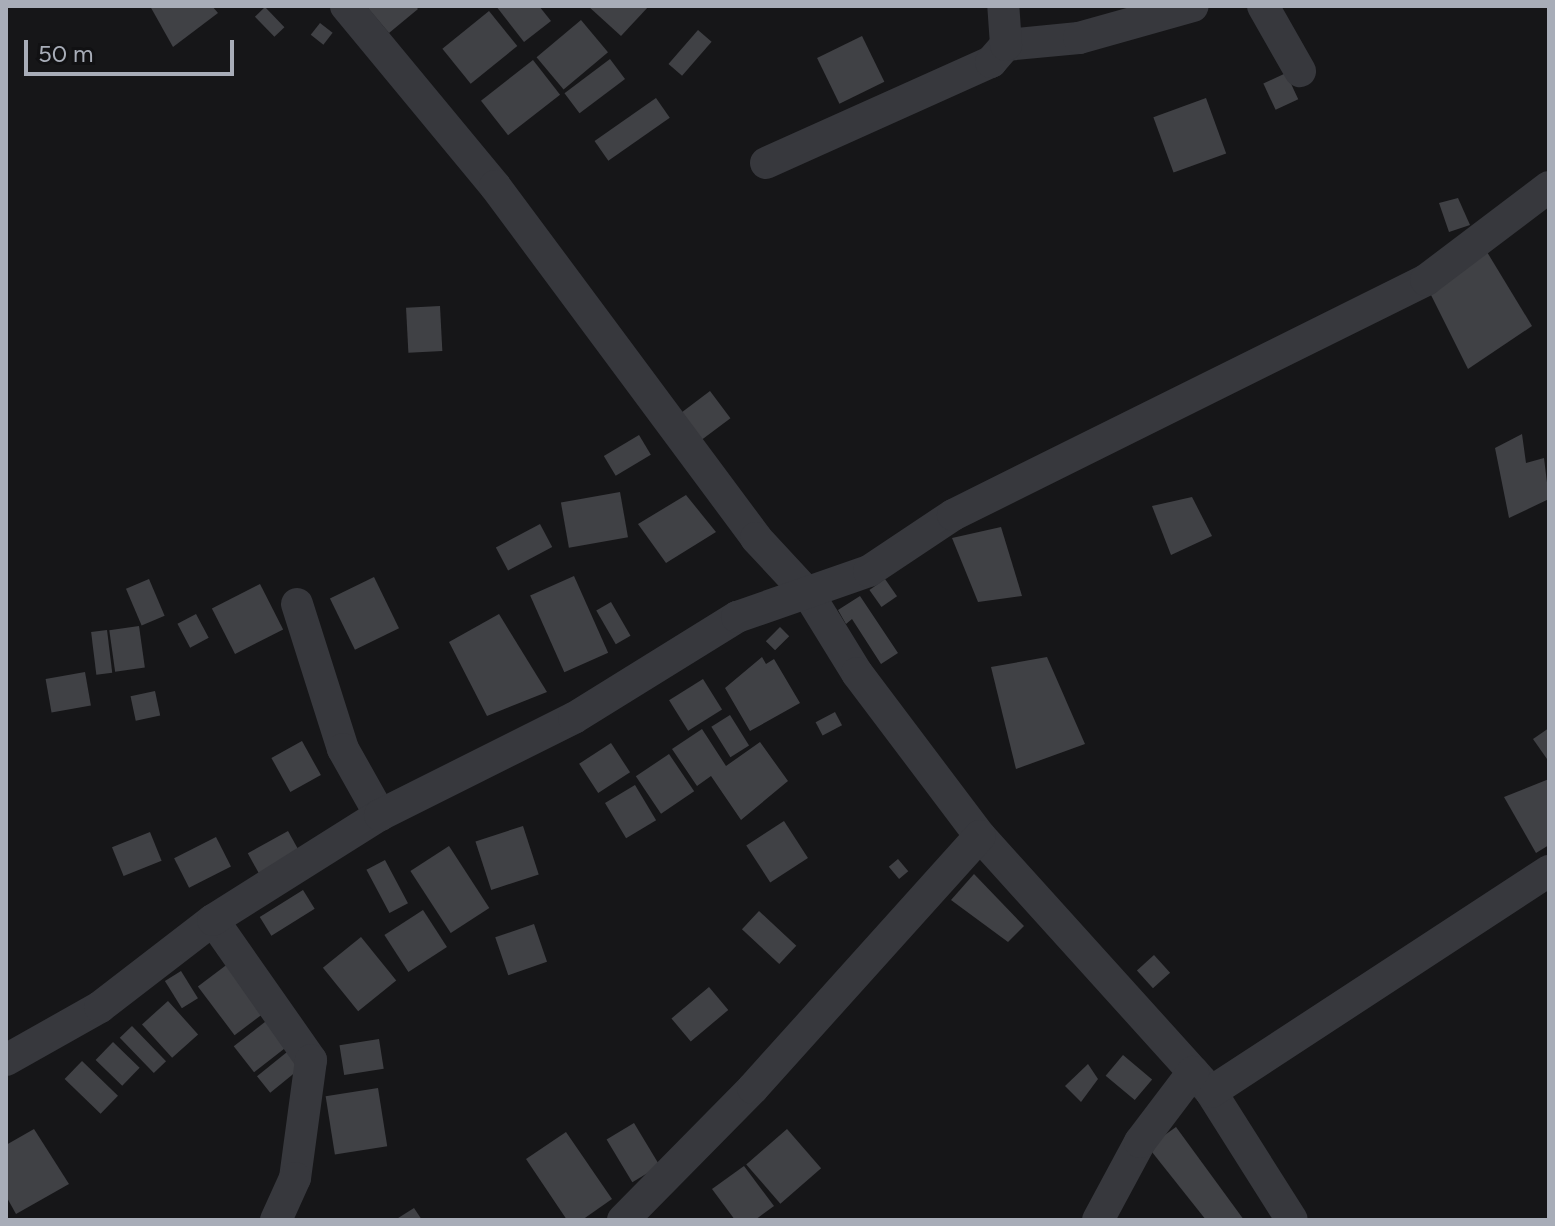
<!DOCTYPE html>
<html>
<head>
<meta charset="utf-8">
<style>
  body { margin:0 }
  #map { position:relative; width:1555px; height:1226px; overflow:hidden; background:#161618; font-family:Figtree,sans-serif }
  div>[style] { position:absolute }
  .building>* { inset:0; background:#404145; transform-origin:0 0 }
  .street>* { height:32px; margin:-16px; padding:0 16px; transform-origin:16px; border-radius:16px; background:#37383d }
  span { translate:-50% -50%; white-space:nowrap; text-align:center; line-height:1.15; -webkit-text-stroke:8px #111113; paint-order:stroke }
  .frame { position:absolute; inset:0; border:8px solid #a8adb8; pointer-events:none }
  .scale { position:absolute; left:24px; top:40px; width:210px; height:36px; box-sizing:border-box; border:4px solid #a8adb8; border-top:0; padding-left:10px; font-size:24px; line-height:28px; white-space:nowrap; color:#a8adb8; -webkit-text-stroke:6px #111113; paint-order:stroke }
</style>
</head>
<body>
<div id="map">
  <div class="building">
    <div style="clip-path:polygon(150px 6px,212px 6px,218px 13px,173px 47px)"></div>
    <div style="clip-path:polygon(366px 6px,415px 6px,418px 9px,389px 33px)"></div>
    <div style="clip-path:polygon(496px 6px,539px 6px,551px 21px,524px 42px)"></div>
    <div style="clip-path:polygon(588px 6px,649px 6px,621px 36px)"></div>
    <div style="left:265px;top:7px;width:28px;height:14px;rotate:46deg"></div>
    <div style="left:489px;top:11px;width:45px;height:60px;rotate:51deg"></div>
    <div style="left:581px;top:20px;width:42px;height:58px;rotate:50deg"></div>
    <div style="left:320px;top:23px;width:16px;height:15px;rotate:38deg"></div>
    <div style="left:698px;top:30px;width:18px;height:45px;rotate:41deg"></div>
    <div style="left:862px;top:36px;width:51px;height:50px;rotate:64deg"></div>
    <div style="left:610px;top:59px;width:25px;height:57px;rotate:53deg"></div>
    <div style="left:533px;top:60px;width:44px;height:66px;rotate:52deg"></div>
    <div style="left:1286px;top:73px;width:29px;height:25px;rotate:65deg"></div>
    <div style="left:656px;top:98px;width:24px;height:75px;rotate:55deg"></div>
    <div style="left:1206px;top:98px;width:59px;height:56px;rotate:70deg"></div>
    <div style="clip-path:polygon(1458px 198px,1470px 225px,1449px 232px,1439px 203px)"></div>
    <div style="clip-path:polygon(1487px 252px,1532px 326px,1468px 369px,1428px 289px)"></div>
    <div style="left:440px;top:306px;width:45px;height:34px;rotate:87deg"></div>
    <div style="left:710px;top:391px;width:34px;height:36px;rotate:53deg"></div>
    <div style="clip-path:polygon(1522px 434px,1526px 463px,1544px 458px,1549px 499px,1509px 518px,1495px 448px)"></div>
    <div style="left:639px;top:435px;width:23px;height:41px;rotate:59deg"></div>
    <div style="left:620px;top:492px;width:46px;height:60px;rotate:80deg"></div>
    <div style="clip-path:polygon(686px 495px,716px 532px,666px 563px,638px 524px)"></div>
    <div style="clip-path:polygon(1192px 497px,1212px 536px,1171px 555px,1152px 506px)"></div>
    <div style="left:540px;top:524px;width:26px;height:50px;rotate:62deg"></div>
    <div style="clip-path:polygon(1001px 527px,1022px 596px,978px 602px,952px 538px)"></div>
    <div style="left:574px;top:576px;width:84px;height:48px;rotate:66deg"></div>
    <div style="left:374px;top:577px;width:57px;height:49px;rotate:64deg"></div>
    <div style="left:149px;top:579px;width:40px;height:25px;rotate:67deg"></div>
    <div style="left:885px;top:579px;width:21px;height:19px;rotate:55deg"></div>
    <div style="left:260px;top:584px;width:51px;height:54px;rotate:63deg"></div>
    <div style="clip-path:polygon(860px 596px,898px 653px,881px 664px,852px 619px,846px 624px,838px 610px)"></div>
    <div style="left:611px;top:602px;width:39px;height:17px;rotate:60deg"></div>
    <div style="left:196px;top:614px;width:27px;height:21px;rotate:62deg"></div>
    <div style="clip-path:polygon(499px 614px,547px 692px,487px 716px,449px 642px)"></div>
    <div style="left:139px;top:626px;width:42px;height:30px;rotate:82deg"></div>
    <div style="left:780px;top:627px;width:13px;height:20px;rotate:45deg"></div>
    <div style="left:107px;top:630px;width:43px;height:16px;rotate:83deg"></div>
    <div style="clip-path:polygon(762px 657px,766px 664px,774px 659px,800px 703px,750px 731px,725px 688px)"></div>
    <div style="clip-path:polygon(1047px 657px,1085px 744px,1016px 769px,991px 667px)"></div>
    <div style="left:85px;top:672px;width:34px;height:40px;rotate:80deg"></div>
    <div style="left:703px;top:679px;width:36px;height:40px;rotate:58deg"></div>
    <div style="left:155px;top:691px;width:25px;height:25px;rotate:78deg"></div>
    <div style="left:835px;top:712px;width:15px;height:22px;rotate:62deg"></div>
    <div style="left:730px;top:715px;width:36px;height:22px;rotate:58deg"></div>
    <div style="clip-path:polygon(1549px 728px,1549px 758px,1547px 759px,1533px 739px)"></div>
    <div style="clip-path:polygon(702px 729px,726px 766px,760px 742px,788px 781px,741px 820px,711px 776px,697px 786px,672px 749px)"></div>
    <div style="left:302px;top:741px;width:39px;height:35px;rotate:61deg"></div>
    <div style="left:611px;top:743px;width:35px;height:38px;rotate:57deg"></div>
    <div style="left:669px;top:754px;width:45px;height:40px;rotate:56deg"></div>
    <div style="clip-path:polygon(1549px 779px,1549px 845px,1536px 853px,1504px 797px)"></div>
    <div style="left:635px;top:785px;width:41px;height:35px;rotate:59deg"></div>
    <div style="left:784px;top:821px;width:44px;height:45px;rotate:57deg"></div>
    <div style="left:523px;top:826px;width:51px;height:50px;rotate:72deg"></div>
    <div style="left:288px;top:831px;width:26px;height:46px;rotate:61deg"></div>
    <div style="left:150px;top:832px;width:31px;height:41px;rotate:68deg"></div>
    <div style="left:216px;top:837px;width:33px;height:47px;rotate:63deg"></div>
    <div style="left:449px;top:846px;width:74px;height:46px;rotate:57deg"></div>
    <div style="left:898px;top:859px;width:16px;height:12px;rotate:50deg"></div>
    <div style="left:385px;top:860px;width:49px;height:21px;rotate:62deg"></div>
    <div style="clip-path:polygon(974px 874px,1024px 926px,1008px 942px,951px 900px)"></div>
    <div style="left:303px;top:890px;width:22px;height:51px;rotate:58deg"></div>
    <div style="left:423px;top:910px;width:44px;height:46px;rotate:57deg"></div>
    <div style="left:759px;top:911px;width:51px;height:25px;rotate:43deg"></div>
    <div style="left:534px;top:924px;width:40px;height:41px;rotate:71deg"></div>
    <div style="left:361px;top:937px;width:56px;height:49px;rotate:51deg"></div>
    <div style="left:1154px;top:955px;width:24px;height:23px;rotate:48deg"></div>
    <div style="left:229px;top:963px;width:61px;height:39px;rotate:53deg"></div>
    <div style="left:181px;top:971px;width:32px;height:19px;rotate:58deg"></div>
    <div style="left:709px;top:987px;width:30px;height:49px;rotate:50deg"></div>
    <div style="left:168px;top:1001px;width:45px;height:35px;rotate:48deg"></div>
    <div style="left:270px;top:1018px;width:33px;height:46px;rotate:52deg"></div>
    <div style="left:132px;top:1026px;width:49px;height:17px;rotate:46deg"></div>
    <div style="left:379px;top:1039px;width:30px;height:40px;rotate:81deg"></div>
    <div style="left:113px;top:1042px;width:37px;height:25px;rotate:44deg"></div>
    <div style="left:292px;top:1048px;width:21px;height:45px;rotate:51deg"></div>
    <div style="left:1123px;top:1055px;width:38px;height:27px;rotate:40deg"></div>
    <div style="left:82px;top:1061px;width:50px;height:25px;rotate:44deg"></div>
    <div style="clip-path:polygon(1088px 1064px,1098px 1079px,1081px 1102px,1065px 1086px)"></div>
    <div style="left:378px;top:1088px;width:59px;height:53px;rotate:81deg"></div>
    <div style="left:634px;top:1123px;width:50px;height:32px;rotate:59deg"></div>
    <div style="clip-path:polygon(1176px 1127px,1244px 1220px,1206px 1220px,1148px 1147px)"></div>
    <div style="clip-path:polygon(34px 1129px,69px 1184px,16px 1214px,6px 1196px,6px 1145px)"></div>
    <div style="left:787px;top:1129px;width:52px;height:54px;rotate:49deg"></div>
    <div style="clip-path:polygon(566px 1132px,612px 1199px,582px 1220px,567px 1220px,526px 1159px)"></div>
    <div style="clip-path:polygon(744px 1166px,774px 1206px,755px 1220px,735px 1220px,712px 1189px)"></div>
    <div style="clip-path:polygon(414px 1208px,422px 1220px,395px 1220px)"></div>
  </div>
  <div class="street">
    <div style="left:346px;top:6px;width:234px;rotate:50.4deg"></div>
    <div style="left:495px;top:186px;width:438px;rotate:53.4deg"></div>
    <div style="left:756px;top:538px;width:78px;rotate:47.1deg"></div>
    <div style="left:809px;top:595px;width:92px;rotate:58.4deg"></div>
    <div style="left:857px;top:673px;width:204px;rotate:53deg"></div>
    <div style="left:980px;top:836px;width:345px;rotate:47.9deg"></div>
    <div style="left:1211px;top:1092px;width:151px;rotate:57.7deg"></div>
    <div style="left:1263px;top:6px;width:75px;rotate:60.4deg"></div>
    <div style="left:1006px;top:45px;width:73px;rotate:-5.5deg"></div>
    <div style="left:1079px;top:38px;width:118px;rotate:-15.7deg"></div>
    <div style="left:766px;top:163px;width:247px;rotate:-24.2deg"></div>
    <div style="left:991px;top:62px;width:23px;rotate:-49deg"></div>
    <div style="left:1006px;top:45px;width:39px;rotate:-94deg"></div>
    <div style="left:297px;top:604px;width:152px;rotate:72.4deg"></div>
    <div style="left:343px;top:749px;width:76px;rotate:60.7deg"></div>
    <div style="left:213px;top:920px;width:171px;rotate:55deg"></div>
    <div style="left:311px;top:1060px;width:119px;rotate:97.7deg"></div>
    <div style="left:295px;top:1178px;width:46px;rotate:114.3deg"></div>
    <div style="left:6px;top:1060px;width:108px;rotate:-29.4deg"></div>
    <div style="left:100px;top:1007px;width:143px;rotate:-37.6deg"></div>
    <div style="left:213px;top:920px;width:197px;rotate:-32.2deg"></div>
    <div style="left:380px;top:815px;width:217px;rotate:-26.6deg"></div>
    <div style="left:574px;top:718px;width:192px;rotate:-31.8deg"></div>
    <div style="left:737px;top:617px;width:140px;rotate:-19.2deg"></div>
    <div style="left:869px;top:571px;width:101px;rotate:-33.7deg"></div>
    <div style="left:953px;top:515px;width:528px;rotate:-26.42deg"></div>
    <div style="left:1426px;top:280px;width:154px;rotate:-37.1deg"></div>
    <div style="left:1211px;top:1092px;width:404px;rotate:-33.2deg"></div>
    <div style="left:623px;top:1220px;width:185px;rotate:-45.4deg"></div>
    <div style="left:753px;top:1088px;width:339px;rotate:-48deg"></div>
    <div style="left:1098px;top:1220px;width:89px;rotate:-61.7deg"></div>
    <div style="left:1140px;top:1142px;width:88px;rotate:-52.9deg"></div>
  </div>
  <div class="frame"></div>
  <div class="scale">50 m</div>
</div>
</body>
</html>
